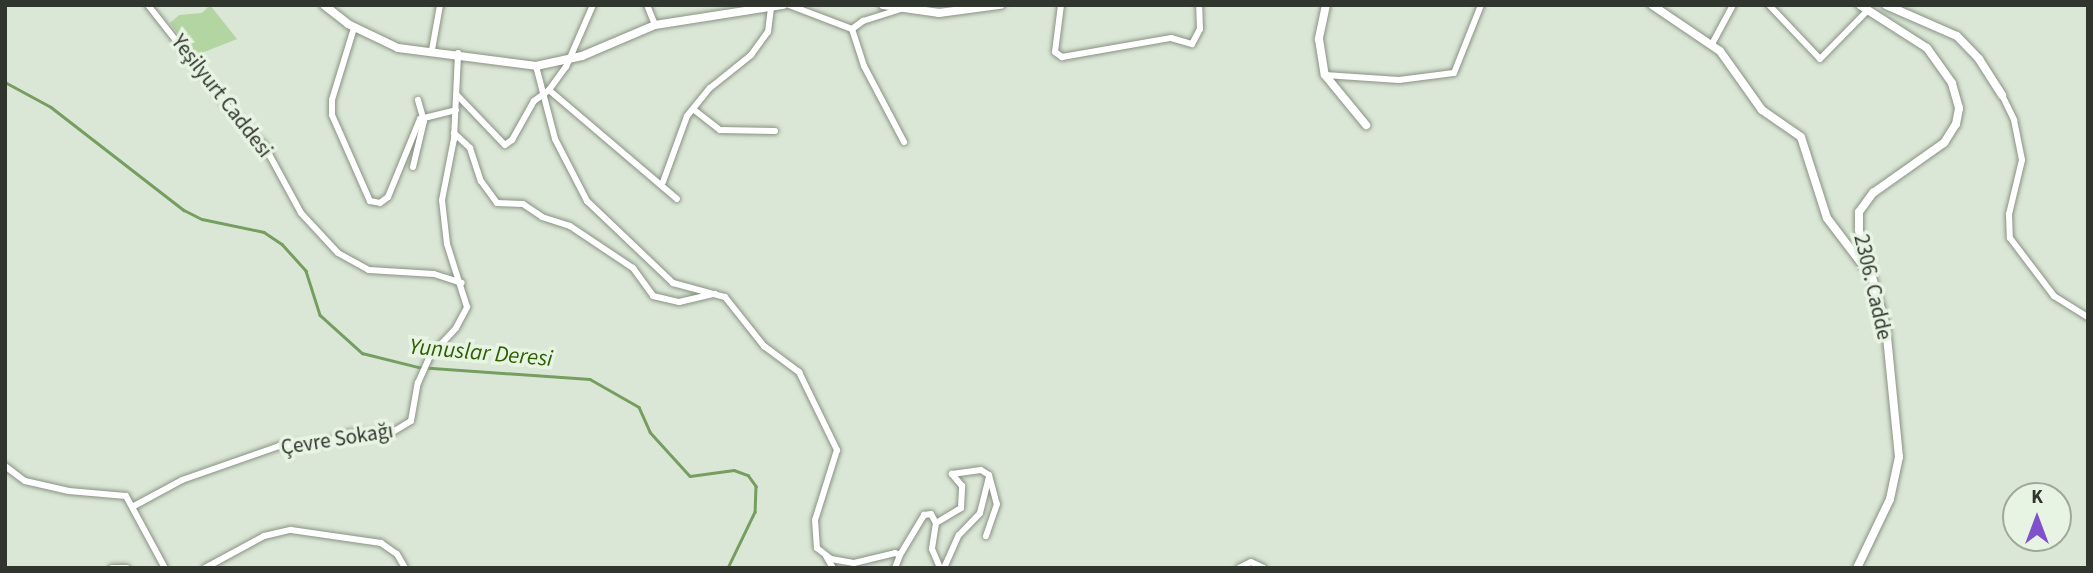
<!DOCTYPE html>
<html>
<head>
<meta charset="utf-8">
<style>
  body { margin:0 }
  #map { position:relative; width:2093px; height:573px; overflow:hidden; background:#dbe7d6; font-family:"Source Sans 3",sans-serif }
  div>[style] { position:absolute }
  .green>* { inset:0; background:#b3d5a2 }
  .stream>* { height:2.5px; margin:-1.25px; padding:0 1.25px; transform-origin:1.25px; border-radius:1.25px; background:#769e60 }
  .roads { filter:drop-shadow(0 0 2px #889283) drop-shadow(0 0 2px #889283) }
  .minor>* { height:6px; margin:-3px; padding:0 3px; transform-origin:3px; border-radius:3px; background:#fff }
  .tertiary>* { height:8px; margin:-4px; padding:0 4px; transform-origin:4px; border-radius:4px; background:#fff }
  span { translate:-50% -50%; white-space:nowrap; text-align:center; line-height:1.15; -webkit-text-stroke:7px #e8f4e3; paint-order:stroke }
  .street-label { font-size:21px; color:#30352e }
  .water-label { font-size:23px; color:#2e5f00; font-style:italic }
  .frame { position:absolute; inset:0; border:7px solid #30352e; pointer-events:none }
  .north { position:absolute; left:2002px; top:482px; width:70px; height:70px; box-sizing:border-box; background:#e8f4e3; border:2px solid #9ea89b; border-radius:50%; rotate:0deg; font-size:19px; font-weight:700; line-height:28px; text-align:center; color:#30352e }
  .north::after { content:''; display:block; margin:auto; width:24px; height:32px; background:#7f52cb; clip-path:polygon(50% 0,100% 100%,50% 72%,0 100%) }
</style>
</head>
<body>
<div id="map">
  <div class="green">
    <div style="clip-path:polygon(210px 5px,237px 39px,194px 56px,170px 23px,179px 15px,202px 13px)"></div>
  </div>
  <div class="stream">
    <div style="left:5px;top:82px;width:52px;rotate:28.5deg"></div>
    <div style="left:51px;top:107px;width:168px;rotate:37.8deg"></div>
    <div style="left:184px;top:210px;width:20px;rotate:27deg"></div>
    <div style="left:202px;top:219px;width:63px;rotate:11.8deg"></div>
    <div style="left:264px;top:232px;width:22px;rotate:34deg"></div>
    <div style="left:282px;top:244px;width:36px;rotate:48deg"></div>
    <div style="left:306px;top:271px;width:46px;rotate:72.3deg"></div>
    <div style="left:320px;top:315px;width:57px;rotate:42.1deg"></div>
    <div style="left:362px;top:353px;width:58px;rotate:14deg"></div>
    <div style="left:418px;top:367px;width:172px;rotate:4deg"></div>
    <div style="left:590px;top:379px;width:56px;rotate:29.7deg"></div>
    <div style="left:639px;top:407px;width:27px;rotate:66deg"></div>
    <div style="left:650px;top:432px;width:59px;rotate:47.7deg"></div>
    <div style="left:690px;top:476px;width:44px;rotate:-7.8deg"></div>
    <div style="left:734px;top:470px;width:15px;rotate:20deg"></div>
    <div style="left:748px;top:475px;width:14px;rotate:54deg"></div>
    <div style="left:756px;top:486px;width:26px;rotate:92deg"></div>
    <div style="left:755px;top:512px;width:62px;rotate:115.7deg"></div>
  </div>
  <div class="roads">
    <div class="minor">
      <div style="left:148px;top:5px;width:150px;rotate:51.8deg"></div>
      <div style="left:241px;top:123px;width:32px;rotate:44deg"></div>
      <div style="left:264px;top:145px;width:77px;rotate:61.4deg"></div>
      <div style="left:301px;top:213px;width:54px;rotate:47.2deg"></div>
      <div style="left:338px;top:253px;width:35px;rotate:29deg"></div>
      <div style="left:369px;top:270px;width:65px;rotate:3.5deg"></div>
      <div style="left:434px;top:274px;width:29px;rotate:18deg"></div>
      <div style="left:647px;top:5px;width:22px;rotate:68deg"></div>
      <div style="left:789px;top:5px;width:67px;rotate:20.9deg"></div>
      <div style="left:852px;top:29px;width:39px;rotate:72deg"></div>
      <div style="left:864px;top:66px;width:86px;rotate:62.2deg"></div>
      <div style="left:1061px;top:5px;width:47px;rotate:97.3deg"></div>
      <div style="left:1055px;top:52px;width:9px;rotate:36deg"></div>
      <div style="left:1062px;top:57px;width:111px;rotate:-9.9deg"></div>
      <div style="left:1171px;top:38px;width:22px;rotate:16deg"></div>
      <div style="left:1192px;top:44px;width:17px;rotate:-62deg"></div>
      <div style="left:1200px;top:29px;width:24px;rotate:-92deg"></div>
      <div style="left:1769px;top:5px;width:74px;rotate:46.6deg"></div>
      <div style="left:1820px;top:59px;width:66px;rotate:-45.6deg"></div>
      <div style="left:354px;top:28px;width:75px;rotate:107deg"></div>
      <div style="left:332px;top:100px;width:15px;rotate:90deg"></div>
      <div style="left:332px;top:115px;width:94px;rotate:66.2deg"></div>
      <div style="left:370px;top:201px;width:10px;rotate:11deg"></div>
      <div style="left:380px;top:203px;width:10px;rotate:-37deg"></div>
      <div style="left:388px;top:197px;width:84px;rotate:-67.7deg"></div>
      <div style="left:420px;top:119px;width:37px;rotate:-14deg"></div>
      <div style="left:852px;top:29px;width:14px;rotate:-36deg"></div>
      <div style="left:863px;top:21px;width:43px;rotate:-17.6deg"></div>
      <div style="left:1712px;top:44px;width:44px;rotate:-61.7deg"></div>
      <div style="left:432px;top:50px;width:46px;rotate:-79.9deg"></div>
      <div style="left:536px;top:66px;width:75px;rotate:75.4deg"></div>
      <div style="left:555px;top:139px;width:70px;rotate:62.7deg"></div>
      <div style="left:587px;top:201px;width:119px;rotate:43.6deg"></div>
      <div style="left:673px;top:283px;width:54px;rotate:15.1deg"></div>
      <div style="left:725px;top:297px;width:63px;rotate:51.5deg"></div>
      <div style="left:764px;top:346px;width:44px;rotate:36.6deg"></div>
      <div style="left:799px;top:372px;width:87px;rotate:64deg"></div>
      <div style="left:837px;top:450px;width:73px;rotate:107.4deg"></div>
      <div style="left:815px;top:520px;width:28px;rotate:86deg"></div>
      <div style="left:817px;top:548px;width:18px;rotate:38deg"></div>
      <div style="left:831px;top:559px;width:23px;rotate:10deg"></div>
      <div style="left:854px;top:563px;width:42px;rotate:-13.7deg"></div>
      <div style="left:895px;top:553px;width:5px;rotate:22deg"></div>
      <div style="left:900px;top:555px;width:14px;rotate:111deg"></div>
      <div style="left:1325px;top:75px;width:74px;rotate:3.9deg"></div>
      <div style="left:1399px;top:80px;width:55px;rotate:-7.3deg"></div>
      <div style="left:1454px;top:73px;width:73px;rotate:-68.3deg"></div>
      <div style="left:549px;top:90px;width:29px;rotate:-54deg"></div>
      <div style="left:566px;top:67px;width:68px;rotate:-66.5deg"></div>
      <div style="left:457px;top:95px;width:69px;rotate:46.2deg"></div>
      <div style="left:505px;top:145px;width:9px;rotate:-36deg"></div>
      <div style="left:512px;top:140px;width:45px;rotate:-60.6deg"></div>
      <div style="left:534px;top:101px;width:19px;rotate:-36deg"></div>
      <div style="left:549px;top:90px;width:168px;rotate:40.4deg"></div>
      <div style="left:2002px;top:95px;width:28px;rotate:64deg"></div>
      <div style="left:2014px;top:120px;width:41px;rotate:78.7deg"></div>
      <div style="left:2022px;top:160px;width:56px;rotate:103.5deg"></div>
      <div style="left:2009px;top:214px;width:24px;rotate:88deg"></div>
      <div style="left:2010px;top:238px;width:73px;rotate:52.8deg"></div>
      <div style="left:2054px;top:296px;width:40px;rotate:32deg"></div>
      <div style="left:693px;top:109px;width:34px;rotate:38deg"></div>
      <div style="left:720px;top:130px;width:55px;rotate:1deg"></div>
      <div style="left:454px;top:133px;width:22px;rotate:43deg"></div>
      <div style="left:470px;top:148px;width:35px;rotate:72deg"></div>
      <div style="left:481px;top:181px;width:27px;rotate:54deg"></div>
      <div style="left:497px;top:203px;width:26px;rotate:2deg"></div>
      <div style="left:523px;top:204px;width:23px;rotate:34deg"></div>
      <div style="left:542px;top:217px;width:29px;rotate:18deg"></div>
      <div style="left:570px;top:226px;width:76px;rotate:33.7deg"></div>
      <div style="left:633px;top:268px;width:34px;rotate:54deg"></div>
      <div style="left:653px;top:296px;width:27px;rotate:13deg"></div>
      <div style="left:679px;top:302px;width:37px;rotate:-13deg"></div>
      <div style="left:413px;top:167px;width:47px;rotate:-76.6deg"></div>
      <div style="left:424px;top:121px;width:22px;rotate:-106deg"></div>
      <div style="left:663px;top:182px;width:70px;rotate:-70deg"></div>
      <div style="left:687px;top:116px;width:36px;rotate:-51deg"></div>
      <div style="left:710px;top:88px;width:53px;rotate:-38.8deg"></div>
      <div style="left:751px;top:55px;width:29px;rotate:-54deg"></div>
      <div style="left:768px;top:32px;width:25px;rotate:-83deg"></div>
      <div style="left:5px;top:466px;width:25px;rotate:37deg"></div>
      <div style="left:25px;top:481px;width:45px;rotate:12.8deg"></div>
      <div style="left:69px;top:491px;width:57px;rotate:5deg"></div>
      <div style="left:126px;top:496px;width:82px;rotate:61.6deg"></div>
      <div style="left:134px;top:506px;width:55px;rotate:-28.4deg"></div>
      <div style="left:182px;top:480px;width:103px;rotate:-19.3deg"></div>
      <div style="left:279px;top:446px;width:44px;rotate:-3.9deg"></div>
      <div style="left:323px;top:443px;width:29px;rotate:-20deg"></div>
      <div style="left:350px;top:433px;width:41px"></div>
      <div style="left:391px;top:433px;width:23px;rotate:-31deg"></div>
      <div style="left:411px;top:421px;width:39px;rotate:-80deg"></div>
      <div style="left:418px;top:383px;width:30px;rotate:-66deg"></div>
      <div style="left:430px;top:356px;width:38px;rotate:-47deg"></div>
      <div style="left:456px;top:328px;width:24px;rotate:-62deg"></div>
      <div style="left:467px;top:307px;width:66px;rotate:-107.6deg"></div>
      <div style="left:447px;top:244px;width:44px;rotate:-96.5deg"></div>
      <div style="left:442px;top:200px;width:62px;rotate:-78.9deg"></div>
      <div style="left:454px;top:139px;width:86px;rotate:-87.3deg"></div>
      <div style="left:936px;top:523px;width:29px;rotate:-31deg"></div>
      <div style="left:961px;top:508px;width:22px;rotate:-87deg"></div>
      <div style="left:962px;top:486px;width:16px;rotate:-130deg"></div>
      <div style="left:952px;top:474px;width:29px;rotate:-8deg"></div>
      <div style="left:981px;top:470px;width:9px;rotate:32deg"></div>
      <div style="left:989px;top:475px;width:30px;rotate:75deg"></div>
      <div style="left:997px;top:504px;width:34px;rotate:109deg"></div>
      <div style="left:900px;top:555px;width:47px;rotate:-59deg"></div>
      <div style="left:924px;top:515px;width:7px;rotate:-8deg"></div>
      <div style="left:931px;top:514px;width:10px;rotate:61deg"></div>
      <div style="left:936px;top:523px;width:26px;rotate:99deg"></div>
      <div style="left:932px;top:549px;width:21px;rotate:67deg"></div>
      <div style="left:826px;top:556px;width:14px;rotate:60deg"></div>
      <div style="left:112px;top:568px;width:15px"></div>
      <div style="left:205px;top:568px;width:67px;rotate:-28.5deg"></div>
      <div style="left:264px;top:536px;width:28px;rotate:-13deg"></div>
      <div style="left:291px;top:530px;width:91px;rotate:8.2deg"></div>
      <div style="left:381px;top:543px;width:19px;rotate:35deg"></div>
      <div style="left:397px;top:554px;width:16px;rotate:60deg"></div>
      <div style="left:944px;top:568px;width:36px;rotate:-66deg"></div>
      <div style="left:959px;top:535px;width:30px;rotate:-46deg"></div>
      <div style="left:980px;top:513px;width:37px;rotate:-76deg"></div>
      <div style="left:1239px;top:568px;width:13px;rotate:-27deg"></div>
      <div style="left:1251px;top:562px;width:14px;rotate:25deg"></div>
    </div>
    <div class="tertiary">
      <div style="left:324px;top:5px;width:31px;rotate:38deg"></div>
      <div style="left:348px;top:24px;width:55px;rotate:25.6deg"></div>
      <div style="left:398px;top:48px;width:139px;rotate:7.4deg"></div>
      <div style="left:536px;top:66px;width:47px;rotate:-12.3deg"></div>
      <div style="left:582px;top:56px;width:79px;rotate:-23deg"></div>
      <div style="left:655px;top:25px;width:130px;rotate:-8.9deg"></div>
      <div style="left:883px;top:5px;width:57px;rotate:8.1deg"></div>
      <div style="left:939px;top:13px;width:62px;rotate:-7.5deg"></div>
      <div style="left:1326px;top:5px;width:35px;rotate:102deg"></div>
      <div style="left:1319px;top:39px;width:36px;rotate:81deg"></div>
      <div style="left:1325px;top:75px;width:65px;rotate:50.6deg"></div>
      <div style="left:1652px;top:5px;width:82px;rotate:34.1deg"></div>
      <div style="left:1720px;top:51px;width:72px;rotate:54.6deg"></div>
      <div style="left:1762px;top:110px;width:47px;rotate:34.7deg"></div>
      <div style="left:1801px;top:137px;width:85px;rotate:72.2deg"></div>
      <div style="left:1827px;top:218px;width:73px;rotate:52.8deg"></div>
      <div style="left:1886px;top:5px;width:77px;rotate:23.6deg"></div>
      <div style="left:1957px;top:36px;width:32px;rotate:46deg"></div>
      <div style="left:1979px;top:59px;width:43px;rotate:57.4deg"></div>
      <div style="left:1857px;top:568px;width:76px;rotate:-64.4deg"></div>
      <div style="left:1890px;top:499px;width:43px;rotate:-77.9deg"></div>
      <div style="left:1899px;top:457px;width:131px;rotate:-95.7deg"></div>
      <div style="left:1886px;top:327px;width:101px;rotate:-105.6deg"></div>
      <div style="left:1859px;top:230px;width:18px;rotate:-90deg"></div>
      <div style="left:1859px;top:212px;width:24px;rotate:-54deg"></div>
      <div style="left:1873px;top:193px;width:87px;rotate:-35.2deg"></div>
      <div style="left:1944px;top:143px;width:22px;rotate:-58deg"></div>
      <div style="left:1956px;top:124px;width:16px;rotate:-79deg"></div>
      <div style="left:1959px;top:108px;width:26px;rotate:-106deg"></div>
      <div style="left:1952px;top:83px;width:43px;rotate:-125.5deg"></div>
      <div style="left:1927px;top:48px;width:80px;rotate:-147.3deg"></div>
    </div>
  </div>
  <div class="street-label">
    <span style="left:222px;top:96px;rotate:52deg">Yeşilyurt Caddesi</span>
    <span style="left:1873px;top:287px;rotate:77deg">2306. Cadde</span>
    <span style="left:337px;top:439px;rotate:-9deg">Çevre Sokağı</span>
  </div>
  <div class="water-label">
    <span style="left:481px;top:353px;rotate:5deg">Yunuslar Deresi</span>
  </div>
  <div class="frame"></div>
  <div class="north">K</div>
</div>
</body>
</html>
